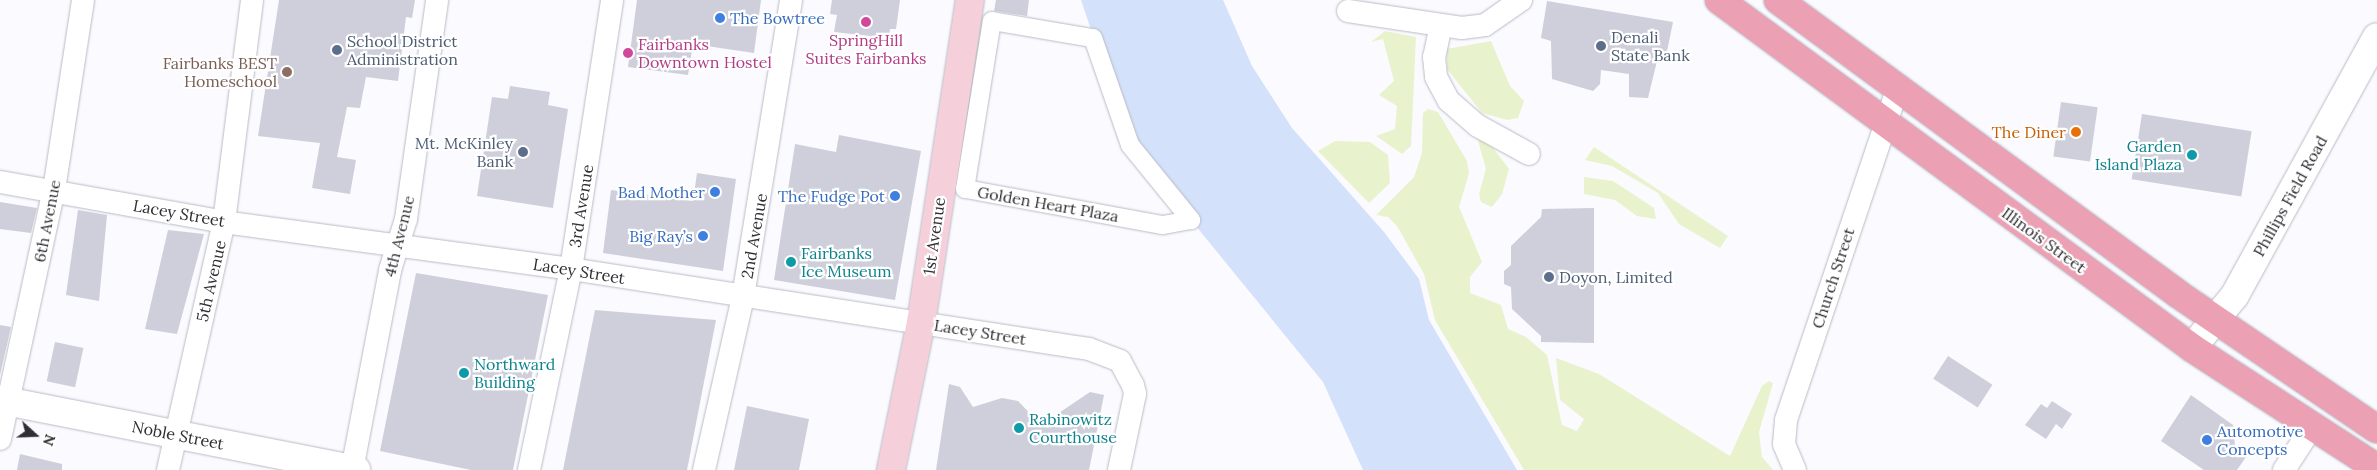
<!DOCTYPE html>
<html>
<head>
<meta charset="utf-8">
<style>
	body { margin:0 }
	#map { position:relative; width:2377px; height:470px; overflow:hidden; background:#fafaff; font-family:Lora,serif }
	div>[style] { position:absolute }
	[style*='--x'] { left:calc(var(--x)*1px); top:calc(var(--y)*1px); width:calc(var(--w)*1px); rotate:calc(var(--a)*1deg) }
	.green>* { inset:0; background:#e8f3cd }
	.water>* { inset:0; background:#d3e1fa }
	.building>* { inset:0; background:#cecfda; transform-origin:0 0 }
	.roads { filter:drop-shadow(0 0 1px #babbc5) drop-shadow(0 0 1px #babbc5) }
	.pedestrian>* { height:18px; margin:-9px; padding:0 9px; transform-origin:9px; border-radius:9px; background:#fff }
	.minor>* { height:22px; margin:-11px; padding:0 11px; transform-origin:11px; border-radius:11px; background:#fff }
	.tertiary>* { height:28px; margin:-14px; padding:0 14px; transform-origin:14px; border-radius:14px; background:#fff }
	.secondary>* { height:28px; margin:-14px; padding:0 14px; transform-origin:14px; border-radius:14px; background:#f5d0da }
	.primary>* { height:28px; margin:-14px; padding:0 14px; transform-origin:14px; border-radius:14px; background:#eba0b4 }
	.dots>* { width:14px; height:14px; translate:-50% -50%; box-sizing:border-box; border:2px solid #fff; border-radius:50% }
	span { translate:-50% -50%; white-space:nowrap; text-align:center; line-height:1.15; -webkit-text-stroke:4.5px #fff; paint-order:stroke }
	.shop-label { font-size:16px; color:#366cbe }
	.left { translate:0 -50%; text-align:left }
	.right { translate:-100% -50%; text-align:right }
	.service-label { font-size:16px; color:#4e5e75 }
	.hotel-label { font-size:16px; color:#b23c85 }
	.education-label { font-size:16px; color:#785e54 }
	.food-label { font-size:16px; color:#c56008 }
	.culture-label { font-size:16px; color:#0d838f }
	.street-label { font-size:16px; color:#2e2e33 }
	.north { position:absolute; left:10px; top:410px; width:50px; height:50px; -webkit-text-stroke:4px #fff; paint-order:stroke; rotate:110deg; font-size:14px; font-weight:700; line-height:20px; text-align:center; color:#2e2e33 }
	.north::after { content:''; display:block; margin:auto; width:18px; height:22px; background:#2e2e33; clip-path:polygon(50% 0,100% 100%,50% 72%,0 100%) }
</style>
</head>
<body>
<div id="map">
	<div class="green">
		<div style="clip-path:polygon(1385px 31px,1416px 37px,1411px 146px,1402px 154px,1376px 136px,1395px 129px,1397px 106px,1379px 95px,1394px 81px,1383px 39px,1371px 42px)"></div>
		<div style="clip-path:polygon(1491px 41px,1510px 86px,1524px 101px,1518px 118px,1507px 120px,1482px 113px,1447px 69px,1447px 49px)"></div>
		<div style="clip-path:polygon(1428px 109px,1438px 112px,1467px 161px,1469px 173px,1459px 207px,1482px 262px,1470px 277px,1470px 293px,1501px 305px,1508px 329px,1526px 337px,1547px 355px,1562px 425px,1577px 431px,1584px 419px,1560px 400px,1556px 358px,1599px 374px,1730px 456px,1762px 386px,1769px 381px,1773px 383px,1759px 432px,1762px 457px,1773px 470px,1524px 470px,1435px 320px,1424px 274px,1397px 226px,1388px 217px,1376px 215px,1414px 177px,1422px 153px,1423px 113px)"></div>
		<div style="clip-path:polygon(1484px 136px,1509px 169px,1502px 194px,1492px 207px,1481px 202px,1479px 194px,1486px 169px,1477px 137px)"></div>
		<div style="clip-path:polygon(1335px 141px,1370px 142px,1388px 155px,1390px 183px,1369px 203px,1318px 151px)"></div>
		<div style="clip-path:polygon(1594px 147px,1728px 236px,1720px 248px,1679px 224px,1658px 193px,1612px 166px,1585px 160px)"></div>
		<div style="clip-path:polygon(1584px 177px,1613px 181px,1654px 208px,1656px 219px,1637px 216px,1615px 200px,1584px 194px)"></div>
	</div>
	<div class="water">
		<div style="clip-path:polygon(1081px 0,1223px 0,1252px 66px,1292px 128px,1384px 232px,1419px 279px,1429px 320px,1517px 470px,1363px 470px,1323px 382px,1130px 145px)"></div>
	</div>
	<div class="building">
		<div style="clip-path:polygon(279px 0,415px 0,412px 18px,406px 17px,398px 81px,366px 77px,360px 108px,347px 107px,337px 157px,356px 160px,350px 194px,312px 188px,320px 143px,258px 136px)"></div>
		<div style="clip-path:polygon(637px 0,761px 0,754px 53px,693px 44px,688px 75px,628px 67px)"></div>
		<div style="clip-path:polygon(832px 0,900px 0,896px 29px,890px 29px,889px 38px,834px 32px,837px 15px,830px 14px)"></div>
		<div style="clip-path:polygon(996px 0,1029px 0,1027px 16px,994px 11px)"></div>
		<div style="clip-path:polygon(1547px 1px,1673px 22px,1665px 61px,1657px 61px,1648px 98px,1629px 97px,1629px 74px,1601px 70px,1600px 84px,1593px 91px,1552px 79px,1551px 41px,1541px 38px)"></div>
		<div style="clip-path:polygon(510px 86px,550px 92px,548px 105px,568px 109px,553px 208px,477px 196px,492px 97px,508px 99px)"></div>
		<div style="left:2061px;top:102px;width:37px;height:55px;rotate:8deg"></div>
		<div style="left:2142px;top:114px;width:111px;height:66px;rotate:9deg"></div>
		<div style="clip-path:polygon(839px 135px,921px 151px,895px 300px,774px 280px,795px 144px,836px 152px)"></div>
		<div style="clip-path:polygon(697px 173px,736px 179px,723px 271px,603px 253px,611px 190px,693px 201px)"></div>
		<div style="clip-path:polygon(0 202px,37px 208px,31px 233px,0 229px)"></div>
		<div style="clip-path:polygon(1594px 208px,1594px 343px,1541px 342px,1541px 336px,1512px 309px,1511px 287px,1504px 284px,1504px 271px,1511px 265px,1511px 246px,1541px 217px,1542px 209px)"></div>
		<div style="clip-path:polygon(78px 210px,107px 215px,99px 301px,66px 295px)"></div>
		<div style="clip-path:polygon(168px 230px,204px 234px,177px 334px,145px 329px)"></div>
		<div style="clip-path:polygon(416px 273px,548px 295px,513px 470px,471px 470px,380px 451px)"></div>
		<div style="clip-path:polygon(595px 310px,716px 320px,687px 470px,563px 470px)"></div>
		<div style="clip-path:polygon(0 325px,11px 327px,0 375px)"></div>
		<div style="left:55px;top:342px;width:29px;height:40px;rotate:12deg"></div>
		<div style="left:1948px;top:356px;width:53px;height:27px;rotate:33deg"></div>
		<div style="clip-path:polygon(949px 384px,960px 387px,973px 407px,1002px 398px,1018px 401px,1041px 425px,1090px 392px,1104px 395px,1089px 470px,936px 470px)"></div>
		<div style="clip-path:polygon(2191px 395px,2233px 425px,2235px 446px,2248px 454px,2237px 470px,2204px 470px,2161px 441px)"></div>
		<div style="clip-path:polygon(2052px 401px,2072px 414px,2062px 429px,2056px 424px,2046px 439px,2025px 425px,2041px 404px,2047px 408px)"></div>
		<div style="clip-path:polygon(747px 406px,809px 419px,799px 470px,734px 470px)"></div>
		<div style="clip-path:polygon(20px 454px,62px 464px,62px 470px,17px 470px)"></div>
	</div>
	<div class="roads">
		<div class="pedestrian">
			<div style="--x:992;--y:21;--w:102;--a:9.6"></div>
			<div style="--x:1093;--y:38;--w:113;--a:70.9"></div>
			<div style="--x:1130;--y:145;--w:97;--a:50.9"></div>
			<div style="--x:1191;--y:220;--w:29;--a:170"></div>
			<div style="--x:1162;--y:225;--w:200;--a:-169.6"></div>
			<div style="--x:965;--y:189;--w:170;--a:-80.9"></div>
		</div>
		<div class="minor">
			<div style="--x:1348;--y:11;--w:115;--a:8.5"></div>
			<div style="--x:1462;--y:28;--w:23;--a:-7"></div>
			<div style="--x:1485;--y:25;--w:44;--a:-34.8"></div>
			<div style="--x:1441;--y:25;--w:33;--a:102"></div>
			<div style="--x:1434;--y:57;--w:20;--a:84"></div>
			<div style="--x:1436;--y:77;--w:27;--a:62"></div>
			<div style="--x:1449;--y:101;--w:38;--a:41"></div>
			<div style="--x:1478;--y:126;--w:58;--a:28.8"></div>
			<div style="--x:0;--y:182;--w:228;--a:10.1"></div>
			<div style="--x:224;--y:222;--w:350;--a:7.7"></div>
			<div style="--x:571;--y:269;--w:524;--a:8.78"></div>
			<div style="--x:1089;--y:349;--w:33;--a:21"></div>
			<div style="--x:1120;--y:361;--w:27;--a:62"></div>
			<div style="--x:1133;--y:385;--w:9;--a:77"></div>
			<div style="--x:1135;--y:394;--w:78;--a:101.9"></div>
			<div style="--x:0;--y:439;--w:255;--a:-77.8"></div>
			<div style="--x:54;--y:190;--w:192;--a:-81.3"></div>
			<div style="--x:168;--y:470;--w:254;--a:-77.3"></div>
			<div style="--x:224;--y:222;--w:224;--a:-82.8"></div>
			<div style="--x:352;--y:470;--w:204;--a:-79.2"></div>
			<div style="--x:390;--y:270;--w:53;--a:-72.6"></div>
			<div style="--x:406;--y:219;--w:221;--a:-81.9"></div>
			<div style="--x:529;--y:470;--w:205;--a:-78.2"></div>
			<div style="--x:571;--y:269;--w:272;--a:-81.3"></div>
			<div style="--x:704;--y:470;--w:177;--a:-77.3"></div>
			<div style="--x:743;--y:297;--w:301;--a:-80.8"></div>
			<div style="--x:1795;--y:470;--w:28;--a:-113"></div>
			<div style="--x:1784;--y:444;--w:24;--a:-85"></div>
			<div style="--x:1786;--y:420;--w:351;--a:-71.4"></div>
			<div style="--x:2284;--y:470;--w:51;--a:-56.9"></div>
		</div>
		<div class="tertiary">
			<div style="--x:2192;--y:348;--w:68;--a:-50.9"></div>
			<div style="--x:2235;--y:295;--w:294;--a:-61.2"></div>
			<div style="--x:0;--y:400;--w:363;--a:11.1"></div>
		</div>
		<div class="secondary">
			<div style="--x:891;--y:470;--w:150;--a:-78.5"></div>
			<div style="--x:921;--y:323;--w:327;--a:-81.4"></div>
		</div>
		<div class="primary">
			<div style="--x:1719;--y:0;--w:587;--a:36.34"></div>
			<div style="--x:2192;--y:348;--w:221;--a:33"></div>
			<div style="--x:1778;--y:0;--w:496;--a:36.3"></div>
			<div style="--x:2178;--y:294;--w:240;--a:34.2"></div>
		</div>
	</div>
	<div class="dots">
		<div style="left:720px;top:18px;background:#3f7fe0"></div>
		<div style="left:866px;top:22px;background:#d1479c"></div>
		<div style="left:1601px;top:46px;background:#5c6f8a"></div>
		<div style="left:337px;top:50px;background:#5c6f8a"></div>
		<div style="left:628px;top:53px;background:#d1479c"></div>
		<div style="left:287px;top:72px;background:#8d6e63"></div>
		<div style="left:2076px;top:132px;background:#e8710a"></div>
		<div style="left:523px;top:152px;background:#5c6f8a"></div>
		<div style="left:2192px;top:155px;background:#0f9aa8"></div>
		<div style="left:715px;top:192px;background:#3f7fe0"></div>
		<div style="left:895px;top:196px;background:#3f7fe0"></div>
		<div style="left:703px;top:236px;background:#3f7fe0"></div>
		<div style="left:791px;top:262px;background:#0f9aa8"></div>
		<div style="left:1549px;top:277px;background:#5c6f8a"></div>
		<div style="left:464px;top:373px;background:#0f9aa8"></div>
		<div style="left:1019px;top:428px;background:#0f9aa8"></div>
		<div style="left:2207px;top:440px;background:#3f7fe0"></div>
	</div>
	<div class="shop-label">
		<span class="left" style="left:730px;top:18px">The Bowtree</span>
		<span class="right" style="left:705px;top:192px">Bad Mother</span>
		<span class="right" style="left:885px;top:196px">The Fudge Pot</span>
		<span class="right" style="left:693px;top:236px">Big Ray’s</span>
		<span class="left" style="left:2217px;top:440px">Automotive<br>Concepts</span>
	</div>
	<div class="service-label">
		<span class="left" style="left:1611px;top:46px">Denali<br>State Bank</span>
		<span class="left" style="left:347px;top:50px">School District<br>Administration</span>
		<span class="right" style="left:513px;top:152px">Mt. McKinley<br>Bank</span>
		<span class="left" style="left:1559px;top:277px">Doyon, Limited</span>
	</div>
	<div class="hotel-label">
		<span style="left:866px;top:49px">SpringHill<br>Suites Fairbanks</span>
		<span class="left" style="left:638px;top:53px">Fairbanks<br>Downtown Hostel</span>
	</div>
	<div class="education-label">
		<span class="right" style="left:277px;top:72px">Fairbanks BEST<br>Homeschool</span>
	</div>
	<div class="food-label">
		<span class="right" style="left:2066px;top:132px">The Diner</span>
	</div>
	<div class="culture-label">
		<span class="right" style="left:2182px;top:155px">Garden<br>Island Plaza</span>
		<span class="left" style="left:801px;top:262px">Fairbanks<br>Ice Museum</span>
		<span class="left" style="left:474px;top:373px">Northward<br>Building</span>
		<span class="left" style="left:1029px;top:428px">Rabinowitz<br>Courthouse</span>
	</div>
	<div class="street-label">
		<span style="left:2290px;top:196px;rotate:-61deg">Phillips Field Road</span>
		<span style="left:1048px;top:204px;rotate:10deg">Golden Heart Plaza</span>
		<span style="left:581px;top:206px;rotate:-81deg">3rd Avenue</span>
		<span style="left:179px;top:213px;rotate:10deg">Lacey Street</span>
		<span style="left:47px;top:221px;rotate:-79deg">6th Avenue</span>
		<span style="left:399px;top:236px;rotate:-76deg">4th Avenue</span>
		<span style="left:754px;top:236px;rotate:-80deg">2nd Avenue</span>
		<span style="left:934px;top:236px;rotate:-82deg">1st Avenue</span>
		<span style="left:2044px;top:240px;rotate:36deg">Illinois Street</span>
		<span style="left:579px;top:271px;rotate:9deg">Lacey Street</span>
		<span style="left:1833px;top:278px;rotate:-72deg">Church Street</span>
		<span style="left:211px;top:281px;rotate:-77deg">5th Avenue</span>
		<span style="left:980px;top:332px;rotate:9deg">Lacey Street</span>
		<span style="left:178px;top:435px;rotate:11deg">Noble Street</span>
	</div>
	<div class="north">N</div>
</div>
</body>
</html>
